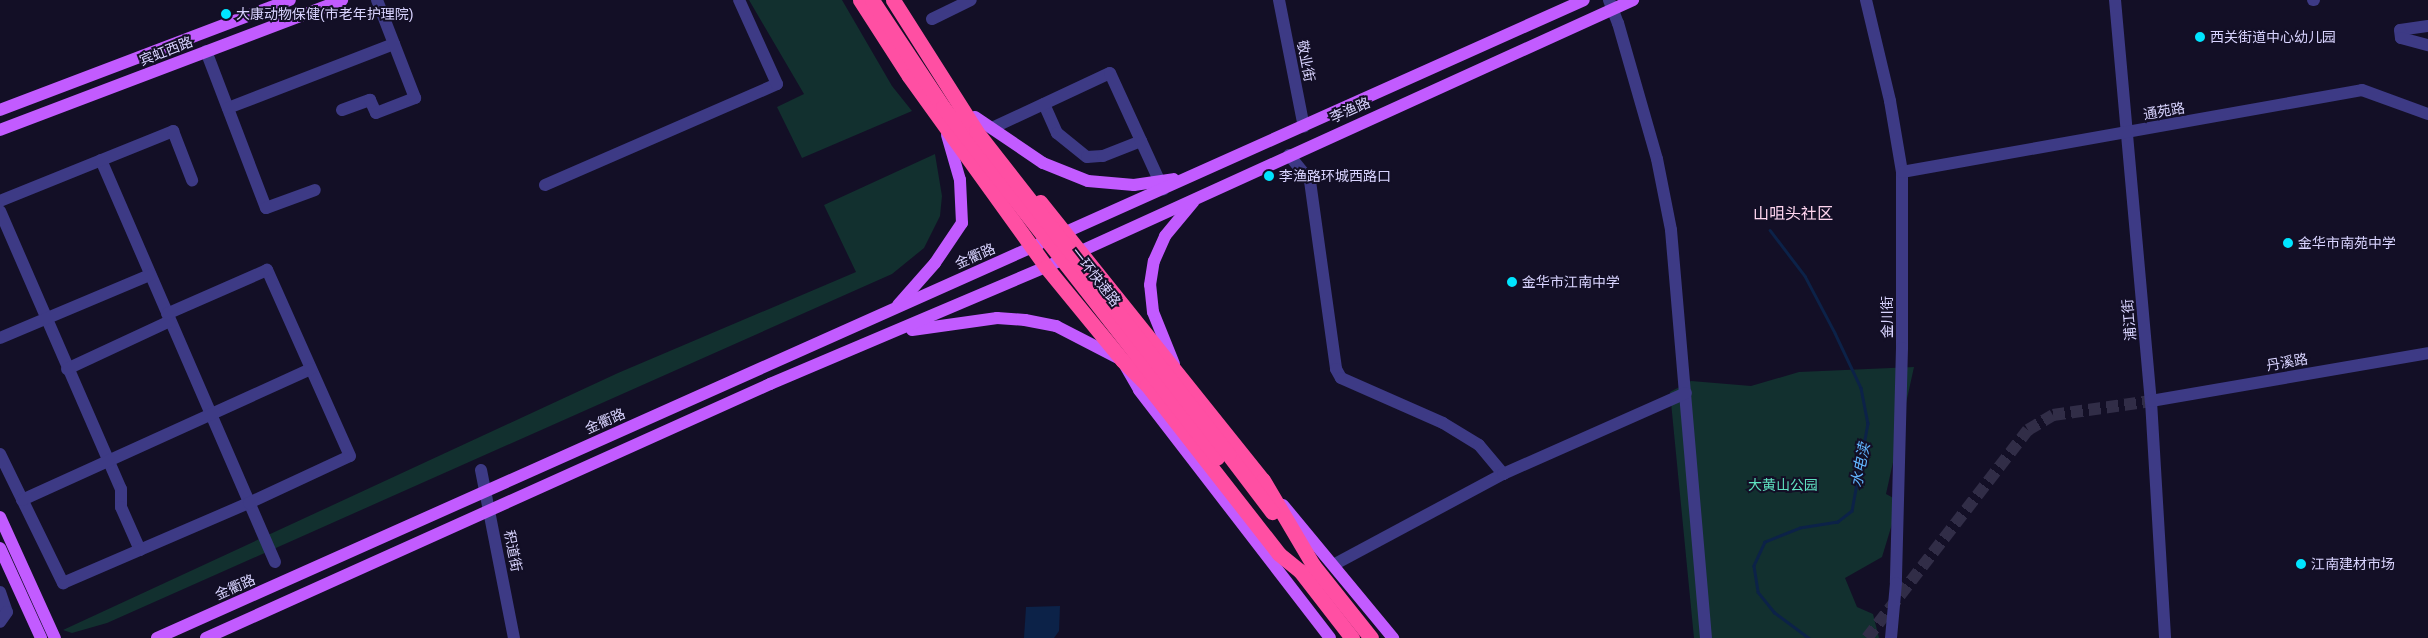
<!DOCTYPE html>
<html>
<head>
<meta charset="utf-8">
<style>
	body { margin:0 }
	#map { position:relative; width:2428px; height:638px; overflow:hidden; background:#130f26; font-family:Arial,"Noto Sans SC",sans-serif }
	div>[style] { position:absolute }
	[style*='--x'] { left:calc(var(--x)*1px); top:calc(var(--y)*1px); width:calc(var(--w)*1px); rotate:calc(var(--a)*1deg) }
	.green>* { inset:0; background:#12302f }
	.water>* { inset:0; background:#0c2248 }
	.stream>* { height:2.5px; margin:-1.25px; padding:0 1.25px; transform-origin:1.25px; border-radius:1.25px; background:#0c2248 }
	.minor-tunnel>* { height:12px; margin-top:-6px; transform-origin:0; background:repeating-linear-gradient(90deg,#312d47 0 12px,transparent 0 18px) }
	.minor>* { height:12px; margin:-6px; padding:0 6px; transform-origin:6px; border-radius:6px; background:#3d3a85 }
	.major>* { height:12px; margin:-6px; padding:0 6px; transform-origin:6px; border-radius:6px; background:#c25bff }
	.highway>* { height:15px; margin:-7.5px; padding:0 7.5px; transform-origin:7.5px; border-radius:7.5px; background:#ff4fa3 }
	.highway-bridge>* { height:15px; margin:-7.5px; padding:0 7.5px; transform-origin:7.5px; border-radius:7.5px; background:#ff4fa3 }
	.dots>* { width:14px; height:14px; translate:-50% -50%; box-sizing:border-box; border:2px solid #130f26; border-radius:50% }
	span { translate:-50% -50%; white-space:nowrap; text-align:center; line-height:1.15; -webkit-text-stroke:4px #130f26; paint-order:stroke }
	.poi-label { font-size:14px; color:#d9d4ff }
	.left { translate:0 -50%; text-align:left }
	.street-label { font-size:14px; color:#d9d4ff }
	.park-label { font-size:14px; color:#5fe0c0 }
	.water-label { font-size:15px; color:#62b6ff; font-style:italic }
	.quarter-label { font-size:16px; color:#ffd6f0 }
</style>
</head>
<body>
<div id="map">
	<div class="green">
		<div style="clip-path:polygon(749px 0,842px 0,892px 86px,912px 111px,802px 158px,777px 107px,804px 94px)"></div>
		<div style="clip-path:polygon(935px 154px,942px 196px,940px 216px,924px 248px,892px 274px,107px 623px,72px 633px,63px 630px,618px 373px,856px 272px,824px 205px)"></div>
		<div style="clip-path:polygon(1914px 367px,1886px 494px,1899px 501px,1882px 557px,1845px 578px,1857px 607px,1873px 614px,1879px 638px,1694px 638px,1670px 392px,1691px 381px,1751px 386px,1799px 372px)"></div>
	</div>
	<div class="water">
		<div style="clip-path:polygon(1060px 606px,1059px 631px,1054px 638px,1024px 638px,1026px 607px)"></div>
	</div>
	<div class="stream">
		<div style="--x:1770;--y:230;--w:58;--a:52.7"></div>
		<div style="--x:1805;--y:276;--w:64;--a:62.2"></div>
		<div style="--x:1835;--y:333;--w:61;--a:64.7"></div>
		<div style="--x:1861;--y:388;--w:36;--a:79"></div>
		<div style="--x:1868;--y:423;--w:89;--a:100.3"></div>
		<div style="--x:1852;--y:511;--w:18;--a:142"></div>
		<div style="--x:1838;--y:522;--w:38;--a:171"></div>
		<div style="--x:1800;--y:528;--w:38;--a:158"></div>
		<div style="--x:1765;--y:542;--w:26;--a:115"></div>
		<div style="--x:1754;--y:566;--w:26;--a:81"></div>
		<div style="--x:1758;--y:592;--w:26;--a:51"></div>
		<div style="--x:1774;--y:612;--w:44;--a:36.6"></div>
	</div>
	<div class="minor-tunnel">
		<div style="--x:1867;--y:638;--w:263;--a:-52.3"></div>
		<div style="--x:2028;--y:430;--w:29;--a:-31"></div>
		<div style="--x:2053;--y:415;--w:99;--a:-8.1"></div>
	</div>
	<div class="minor">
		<div style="--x:1279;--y:0;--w:129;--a:78.9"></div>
		<div style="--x:1609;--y:0;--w:25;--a:69"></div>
		<div style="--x:1618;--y:23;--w:141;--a:74"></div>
		<div style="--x:1657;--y:159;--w:72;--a:78.8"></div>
		<div style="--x:1671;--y:230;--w:409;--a:85.1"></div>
		<div style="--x:1866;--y:0;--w:104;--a:76.6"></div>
		<div style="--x:1890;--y:101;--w:72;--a:80.4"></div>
		<div style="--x:1902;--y:172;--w:176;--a:90"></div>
		<div style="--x:1902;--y:348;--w:235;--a:91.5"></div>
		<div style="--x:1896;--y:583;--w:55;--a:95.2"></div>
		<div style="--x:2115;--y:0;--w:403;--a:84.9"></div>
		<div style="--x:2151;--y:401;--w:237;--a:86.6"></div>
		<div style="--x:2313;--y:0;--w:1;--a:0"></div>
		<div style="--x:932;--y:19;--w:43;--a:-26"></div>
		<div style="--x:2428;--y:26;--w:28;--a:172"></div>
		<div style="--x:2400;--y:30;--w:8;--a:83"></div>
		<div style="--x:2401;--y:38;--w:28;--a:15"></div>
		<div style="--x:206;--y:51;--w:168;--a:69.1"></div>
		<div style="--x:266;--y:208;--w:52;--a:-20.2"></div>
		<div style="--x:1044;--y:104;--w:32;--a:66"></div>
		<div style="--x:1057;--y:133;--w:38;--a:39"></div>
		<div style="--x:1087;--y:157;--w:16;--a:-4"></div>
		<div style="--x:1103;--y:156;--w:41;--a:-21.5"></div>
		<div style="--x:228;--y:108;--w:178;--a:-21.1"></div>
		<div style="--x:342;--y:110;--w:30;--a:-20"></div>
		<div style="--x:370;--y:100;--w:14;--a:65"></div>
		<div style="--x:376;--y:113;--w:42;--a:-21"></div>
		<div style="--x:415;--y:98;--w:105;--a:-111.2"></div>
		<div style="--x:992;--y:128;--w:130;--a:-25"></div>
		<div style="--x:1110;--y:73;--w:128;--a:65.4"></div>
		<div style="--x:1289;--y:155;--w:33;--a:51"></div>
		<div style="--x:1310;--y:181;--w:190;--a:82.1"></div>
		<div style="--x:1336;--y:369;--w:10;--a:61"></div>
		<div style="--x:1341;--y:378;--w:111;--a:23.8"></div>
		<div style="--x:1443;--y:423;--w:42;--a:31.4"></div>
		<div style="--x:1479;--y:445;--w:38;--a:50"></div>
		<div style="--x:101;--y:160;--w:438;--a:66.6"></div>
		<div style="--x:1902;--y:172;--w:467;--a:-10.1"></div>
		<div style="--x:2362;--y:90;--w:70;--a:20"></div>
		<div style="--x:545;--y:185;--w:253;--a:-23.5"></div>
		<div style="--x:777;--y:84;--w:92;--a:-114.3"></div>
		<div style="--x:0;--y:201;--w:187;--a:-22"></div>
		<div style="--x:173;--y:131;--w:53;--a:68.8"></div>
		<div style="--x:0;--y:211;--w:303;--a:66.5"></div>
		<div style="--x:121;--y:489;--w:18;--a:90"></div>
		<div style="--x:121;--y:507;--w:47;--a:66.2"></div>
		<div style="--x:0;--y:338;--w:163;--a:-22.8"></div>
		<div style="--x:67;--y:369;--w:114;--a:-25"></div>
		<div style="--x:2151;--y:401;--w:281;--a:-9.8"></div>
		<div style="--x:0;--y:454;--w:144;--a:64"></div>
		<div style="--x:63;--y:583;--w:202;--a:-23.3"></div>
		<div style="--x:249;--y:503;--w:111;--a:-25"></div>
		<div style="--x:350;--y:456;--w:204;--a:-114"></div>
		<div style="--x:267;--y:270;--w:109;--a:156.3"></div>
		<div style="--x:481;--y:470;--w:171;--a:78.9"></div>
		<div style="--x:22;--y:500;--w:317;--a:-24.4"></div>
		<div style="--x:1335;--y:564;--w:191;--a:-28.2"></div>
		<div style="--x:1503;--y:474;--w:200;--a:-23.9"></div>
		<div style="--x:0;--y:592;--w:21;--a:71"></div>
		<div style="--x:7;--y:612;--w:12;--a:125"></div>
	</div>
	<div class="major">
		<div style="--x:0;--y:110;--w:310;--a:-20.8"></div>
		<div style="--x:975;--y:117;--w:82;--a:34.1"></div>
		<div style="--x:1043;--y:163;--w:48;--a:21.8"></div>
		<div style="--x:1088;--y:181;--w:46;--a:5"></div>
		<div style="--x:1134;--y:185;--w:40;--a:-8.5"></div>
		<div style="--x:0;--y:130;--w:366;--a:-20.8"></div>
		<div style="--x:1057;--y:236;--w:577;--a:-24.12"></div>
		<div style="--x:898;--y:305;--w:56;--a:-48.6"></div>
		<div style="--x:935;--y:263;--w:48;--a:-56"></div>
		<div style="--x:962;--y:223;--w:43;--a:-92.7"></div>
		<div style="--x:960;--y:180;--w:47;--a:-106.1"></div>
		<div style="--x:912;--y:330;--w:86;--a:-8"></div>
		<div style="--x:997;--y:318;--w:28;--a:4"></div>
		<div style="--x:1025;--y:320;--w:32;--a:11"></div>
		<div style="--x:1056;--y:326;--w:74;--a:27.3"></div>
		<div style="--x:1122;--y:360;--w:34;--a:60"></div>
		<div style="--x:1139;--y:390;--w:313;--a:52.4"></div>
		<div style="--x:1174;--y:364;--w:56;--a:-112"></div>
		<div style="--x:1153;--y:312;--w:27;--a:-96"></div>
		<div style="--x:1150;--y:285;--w:24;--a:-81"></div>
		<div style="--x:1154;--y:261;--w:27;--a:-66"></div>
		<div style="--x:1165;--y:236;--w:45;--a:-50.4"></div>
		<div style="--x:1283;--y:505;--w:173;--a:50.4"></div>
		<div style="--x:0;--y:517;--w:133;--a:65.6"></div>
		<div style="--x:0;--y:548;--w:99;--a:65.5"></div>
		<div style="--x:157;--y:638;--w:966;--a:-24.07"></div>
		<div style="--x:206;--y:638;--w:619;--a:-24.24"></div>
		<div style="--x:770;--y:384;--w:300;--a:-23"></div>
		<div style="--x:1046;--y:267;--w:645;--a:-24.46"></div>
	</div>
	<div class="highway">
		<div style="--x:860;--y:0;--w:90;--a:57.2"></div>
		<div style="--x:909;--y:76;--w:235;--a:54.3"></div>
		<div style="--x:1046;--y:267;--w:120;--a:50.7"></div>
		<div style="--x:1122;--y:360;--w:35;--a:45"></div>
		<div style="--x:1147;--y:385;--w:214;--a:52"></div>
		<div style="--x:1279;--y:554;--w:27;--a:39"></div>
		<div style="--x:1300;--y:571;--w:85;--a:52.2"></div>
		<div style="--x:1040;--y:202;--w:356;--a:51.3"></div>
		<div style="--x:1263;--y:480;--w:99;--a:59.5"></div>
		<div style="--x:1313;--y:565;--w:93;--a:51.5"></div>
		<div style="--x:1228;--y:454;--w:73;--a:52.8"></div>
	</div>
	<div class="highway-bridge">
		<div style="--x:872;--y:0;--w:128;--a:56.4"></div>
		<div style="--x:943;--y:107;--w:445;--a:52"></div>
		<div style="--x:893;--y:0;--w:155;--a:57.6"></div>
		<div style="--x:976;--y:131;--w:410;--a:52"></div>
	</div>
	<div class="dots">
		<div style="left:226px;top:14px;background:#00e5ff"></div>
		<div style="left:2200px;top:37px;background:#00e5ff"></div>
		<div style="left:1269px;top:176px;background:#00e5ff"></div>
		<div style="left:2288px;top:243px;background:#00e5ff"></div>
		<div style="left:1512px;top:282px;background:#00e5ff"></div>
		<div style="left:2301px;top:564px;background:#00e5ff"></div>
	</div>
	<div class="poi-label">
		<span class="left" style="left:236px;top:14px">大康动物保健(市老年护理院)</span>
		<span class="left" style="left:2210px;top:37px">西关街道中心幼儿园</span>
		<span class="left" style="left:1279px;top:176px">李渔路环城西路口</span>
		<span class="left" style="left:2298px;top:243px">金华市南苑中学</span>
		<span class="left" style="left:1522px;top:282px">金华市江南中学</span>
		<span class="left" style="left:2311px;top:564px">江南建材市场</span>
	</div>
	<div class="street-label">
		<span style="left:166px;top:51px;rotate:-21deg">宾虹西路</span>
		<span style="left:1306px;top:61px;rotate:79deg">敬业街</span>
		<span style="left:1350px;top:110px;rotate:-24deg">李渔路</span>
		<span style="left:2164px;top:111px;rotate:-10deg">通苑路</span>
		<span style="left:975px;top:256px;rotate:-24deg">金衢路</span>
		<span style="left:1096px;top:277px;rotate:52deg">一环快速路</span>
		<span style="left:1887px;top:317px;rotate:-90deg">金川街</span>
		<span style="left:2129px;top:320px;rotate:-95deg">浦江街</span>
		<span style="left:2287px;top:362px;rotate:-10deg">丹溪路</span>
		<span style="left:605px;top:421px;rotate:-24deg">金衢路</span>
		<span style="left:513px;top:551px;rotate:79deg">积道街</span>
		<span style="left:235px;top:587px;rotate:-24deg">金衢路</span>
	</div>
	<div class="park-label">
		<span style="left:1783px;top:485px">大黄山公园</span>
	</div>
	<div class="water-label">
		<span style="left:1860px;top:465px;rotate:-79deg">水电渎</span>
	</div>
	<div class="quarter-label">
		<span style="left:1793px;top:214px">山咀头社区</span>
	</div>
</div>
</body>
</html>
